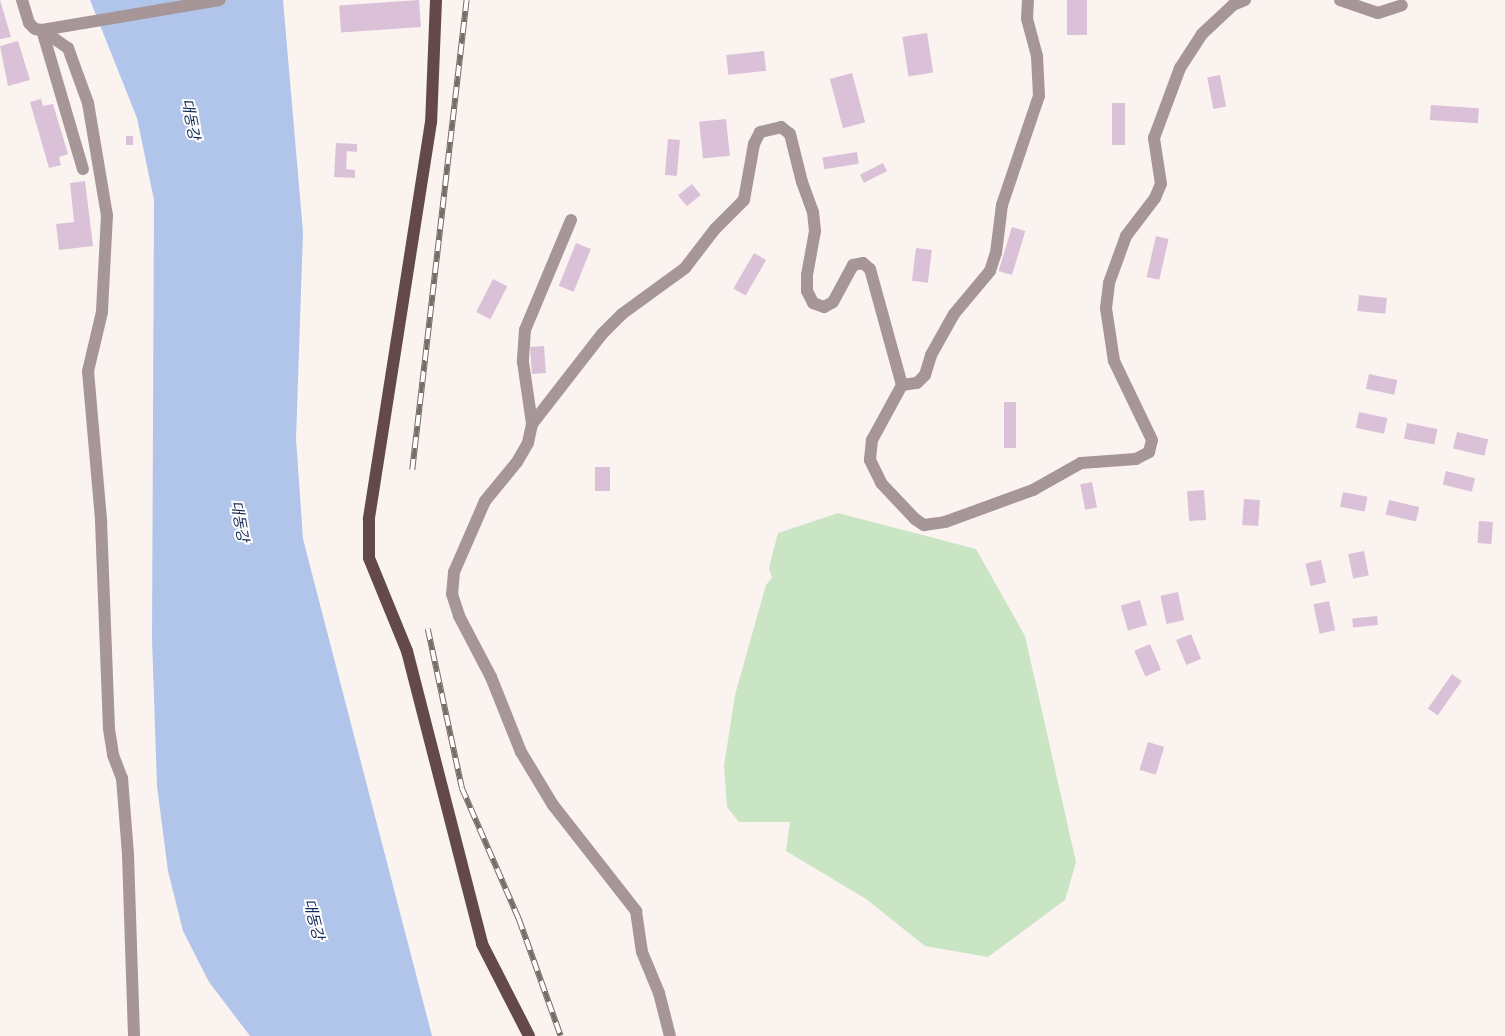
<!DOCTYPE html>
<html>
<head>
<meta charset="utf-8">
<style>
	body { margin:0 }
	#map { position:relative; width:1505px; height:1036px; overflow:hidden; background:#faf3f0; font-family:Lora,"Noto Sans KR",serif }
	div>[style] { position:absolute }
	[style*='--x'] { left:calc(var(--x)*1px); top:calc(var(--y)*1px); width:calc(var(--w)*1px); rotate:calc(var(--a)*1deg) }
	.green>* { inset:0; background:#c9e5c3 }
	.water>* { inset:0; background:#b0c5e9 }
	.building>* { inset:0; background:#dbc1d8; transform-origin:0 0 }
	.minor>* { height:12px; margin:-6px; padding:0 6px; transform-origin:6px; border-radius:6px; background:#a69697 }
	.major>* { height:12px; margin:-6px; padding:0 6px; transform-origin:6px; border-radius:6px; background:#64494b }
	.rail>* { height:5.5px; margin-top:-2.75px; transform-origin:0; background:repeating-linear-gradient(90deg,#fff 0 11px,#766d68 0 22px); box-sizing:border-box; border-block:1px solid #766d68 }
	span { translate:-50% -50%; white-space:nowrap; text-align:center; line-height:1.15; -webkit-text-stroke:4px #fff; paint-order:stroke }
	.water-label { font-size:15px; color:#122a56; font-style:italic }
</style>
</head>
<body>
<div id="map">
	<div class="green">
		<div style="clip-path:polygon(838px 513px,976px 549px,1025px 636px,1076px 862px,1065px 900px,988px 957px,925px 946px,866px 899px,786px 851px,790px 822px,739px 822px,727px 807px,724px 766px,735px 695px,766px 585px,772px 578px,769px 568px,778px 533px)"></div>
	</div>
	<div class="water">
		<div style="clip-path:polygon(90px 0,283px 0,303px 232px,296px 439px,303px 539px,432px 1036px,250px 1036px,209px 982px,183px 931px,168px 871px,157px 786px,152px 639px,154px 200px,137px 118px)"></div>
	</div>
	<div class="building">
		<div style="clip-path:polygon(0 0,11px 37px,0 39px)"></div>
		<div style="left:419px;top:0;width:27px;height:80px;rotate:86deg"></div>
		<div style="left:1067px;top:0;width:20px;height:35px"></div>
		<div style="left:927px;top:33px;width:40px;height:25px;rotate:81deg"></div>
		<div style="clip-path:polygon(18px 41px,30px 80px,8px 86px,0 46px)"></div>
		<div style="left:764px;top:51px;width:20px;height:38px;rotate:84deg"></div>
		<div style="left:852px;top:73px;width:51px;height:23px;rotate:75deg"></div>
		<div style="left:1220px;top:75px;width:32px;height:13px;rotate:79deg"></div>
		<div style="clip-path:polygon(41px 99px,43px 106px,53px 104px,68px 154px,59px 157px,61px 165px,49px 168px,30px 102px)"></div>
		<div style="left:1112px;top:103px;width:13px;height:42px"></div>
		<div style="left:1431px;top:105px;width:48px;height:15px;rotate:4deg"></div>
		<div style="left:726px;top:119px;width:37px;height:27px;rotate:84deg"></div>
		<div style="left:126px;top:136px;width:7px;height:9px"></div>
		<div style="left:668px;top:139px;width:12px;height:36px;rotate:5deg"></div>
		<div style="clip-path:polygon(336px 143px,357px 144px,357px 152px,347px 151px,346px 169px,355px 170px,355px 178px,334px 177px)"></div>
		<div style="left:857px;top:152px;width:12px;height:35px;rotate:81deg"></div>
		<div style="left:883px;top:163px;width:9px;height:26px;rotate:63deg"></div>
		<div style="clip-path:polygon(85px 181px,93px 246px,59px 250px,56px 224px,74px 222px,70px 183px)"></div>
		<div style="left:692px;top:184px;width:14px;height:18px;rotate:51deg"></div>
		<div style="left:1012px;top:227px;width:14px;height:46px;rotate:17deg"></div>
		<div style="left:1156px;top:236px;width:13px;height:42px;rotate:13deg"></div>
		<div style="left:576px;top:243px;width:16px;height:46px;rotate:22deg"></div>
		<div style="left:916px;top:248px;width:16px;height:33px;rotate:7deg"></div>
		<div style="left:754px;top:253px;width:14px;height:41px;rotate:30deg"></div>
		<div style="left:493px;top:279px;width:16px;height:37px;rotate:27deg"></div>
		<div style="left:1359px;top:295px;width:28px;height:16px;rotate:6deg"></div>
		<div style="left:544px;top:346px;width:27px;height:14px;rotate:86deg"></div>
		<div style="left:1369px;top:374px;width:29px;height:15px;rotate:12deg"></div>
		<div style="left:1004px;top:402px;width:12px;height:46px"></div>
		<div style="left:1359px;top:412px;width:29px;height:16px;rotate:12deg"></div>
		<div style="left:1407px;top:423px;width:31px;height:16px;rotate:11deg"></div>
		<div style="left:1457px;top:432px;width:32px;height:17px;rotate:13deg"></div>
		<div style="left:595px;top:467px;width:15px;height:24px"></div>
		<div style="left:1446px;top:471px;width:30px;height:14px;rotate:14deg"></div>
		<div style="left:1092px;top:482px;width:26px;height:12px;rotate:79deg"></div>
		<div style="left:1204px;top:490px;width:30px;height:17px;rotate:86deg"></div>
		<div style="left:1343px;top:492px;width:25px;height:15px;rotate:11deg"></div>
		<div style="left:1244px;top:499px;width:16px;height:26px;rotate:4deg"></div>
		<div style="left:1389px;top:500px;width:31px;height:15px;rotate:13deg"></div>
		<div style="left:1479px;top:521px;width:14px;height:22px;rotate:4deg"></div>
		<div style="left:1364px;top:551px;width:25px;height:16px;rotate:79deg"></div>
		<div style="left:1321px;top:560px;width:23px;height:16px;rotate:77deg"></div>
		<div style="left:1178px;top:592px;width:29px;height:18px;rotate:78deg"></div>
		<div style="left:1140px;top:600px;width:26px;height:20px;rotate:74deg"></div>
		<div style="left:1329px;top:601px;width:30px;height:16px;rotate:78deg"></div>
		<div style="left:1377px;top:616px;width:9px;height:25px;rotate:84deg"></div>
		<div style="left:1191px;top:634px;width:27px;height:16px;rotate:68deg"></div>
		<div style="left:1150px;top:644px;width:28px;height:17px;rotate:67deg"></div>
		<div style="left:1452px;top:674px;width:12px;height:42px;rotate:35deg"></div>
		<div style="left:1148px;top:742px;width:17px;height:29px;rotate:17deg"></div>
	</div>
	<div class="minor">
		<div style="--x:22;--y:0;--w:24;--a:73"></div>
		<div style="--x:29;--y:23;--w:8;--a:45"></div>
		<div style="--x:35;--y:29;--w:7;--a:8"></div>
		<div style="--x:42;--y:30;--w:180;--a:-9.6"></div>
		<div style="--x:1340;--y:0;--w:40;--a:18.9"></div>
		<div style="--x:1378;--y:13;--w:25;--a:-18"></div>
		<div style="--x:42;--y:30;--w:32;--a:35"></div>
		<div style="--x:68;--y:48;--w:59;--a:70"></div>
		<div style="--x:88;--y:103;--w:114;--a:80.4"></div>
		<div style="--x:107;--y:215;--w:97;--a:93"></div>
		<div style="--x:102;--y:312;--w:61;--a:103.3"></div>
		<div style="--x:88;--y:371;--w:151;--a:85"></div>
		<div style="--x:101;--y:521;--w:208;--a:87.8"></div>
		<div style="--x:109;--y:729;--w:26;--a:81"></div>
		<div style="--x:113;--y:755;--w:25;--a:69"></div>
		<div style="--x:122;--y:778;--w:77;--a:85.5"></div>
		<div style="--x:128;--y:855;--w:181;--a:88.1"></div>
		<div style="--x:42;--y:30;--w:145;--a:73.6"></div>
		<div style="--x:571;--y:220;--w:119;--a:112.7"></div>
		<div style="--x:525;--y:330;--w:32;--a:94"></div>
		<div style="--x:523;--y:362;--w:63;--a:81.7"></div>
		<div style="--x:532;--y:424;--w:19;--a:102"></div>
		<div style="--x:528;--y:443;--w:22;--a:120"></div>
		<div style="--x:517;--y:462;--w:50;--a:129.4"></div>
		<div style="--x:485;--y:501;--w:77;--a:113.6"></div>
		<div style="--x:454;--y:572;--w:22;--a:95"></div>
		<div style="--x:452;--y:594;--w:23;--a:72"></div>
		<div style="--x:459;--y:616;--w:69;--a:62.3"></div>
		<div style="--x:491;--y:677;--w:81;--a:68.2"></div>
		<div style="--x:521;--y:752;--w:62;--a:58.9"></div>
		<div style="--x:553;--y:805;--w:135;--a:51.9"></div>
		<div style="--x:636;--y:911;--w:41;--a:81.7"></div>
		<div style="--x:642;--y:952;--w:44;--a:67.5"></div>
		<div style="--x:659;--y:993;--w:44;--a:75.7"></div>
		<div style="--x:902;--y:385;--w:15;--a:-8"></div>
		<div style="--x:917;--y:383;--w:11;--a:-45"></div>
		<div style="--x:925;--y:375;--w:21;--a:-73"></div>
		<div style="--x:931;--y:355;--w:47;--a:-60.7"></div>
		<div style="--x:954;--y:314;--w:56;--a:-50.1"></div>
		<div style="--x:990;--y:271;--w:19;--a:-72"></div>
		<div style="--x:996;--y:253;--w:48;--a:-82.9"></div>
		<div style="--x:1002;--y:205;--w:115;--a:-71.3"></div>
		<div style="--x:1039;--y:96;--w:40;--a:-92.9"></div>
		<div style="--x:1037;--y:56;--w:38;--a:-105"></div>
		<div style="--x:1027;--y:19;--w:19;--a:-87"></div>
		<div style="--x:532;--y:424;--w:114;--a:-52.1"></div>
		<div style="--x:602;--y:334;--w:28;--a:-45"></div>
		<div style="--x:622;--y:314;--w:78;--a:-36.1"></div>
		<div style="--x:685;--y:268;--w:49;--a:-52.4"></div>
		<div style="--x:715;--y:229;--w:41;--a:-45"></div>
		<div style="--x:744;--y:200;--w:57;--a:-79.9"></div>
		<div style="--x:754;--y:144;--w:13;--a:-63"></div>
		<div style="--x:760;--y:132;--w:22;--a:-13"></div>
		<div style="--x:781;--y:127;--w:11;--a:38"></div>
		<div style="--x:790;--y:134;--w:49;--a:76"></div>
		<div style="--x:802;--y:182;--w:32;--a:70"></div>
		<div style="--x:813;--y:212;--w:19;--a:84"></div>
		<div style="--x:815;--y:231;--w:45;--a:100.3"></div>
		<div style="--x:807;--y:275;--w:16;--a:90"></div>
		<div style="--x:807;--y:291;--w:13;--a:63"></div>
		<div style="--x:813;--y:303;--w:12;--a:20"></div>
		<div style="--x:824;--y:307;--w:10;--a:-29"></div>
		<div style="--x:833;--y:302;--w:42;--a:-61.6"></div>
		<div style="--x:853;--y:265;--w:10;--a:-11"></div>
		<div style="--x:863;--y:263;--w:9;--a:41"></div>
		<div style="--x:870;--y:269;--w:120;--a:74.6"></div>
		<div style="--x:902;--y:385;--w:63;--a:118.6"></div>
		<div style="--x:872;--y:440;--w:20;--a:96"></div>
		<div style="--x:870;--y:460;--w:25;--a:64"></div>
		<div style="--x:881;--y:483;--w:50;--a:46.6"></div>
		<div style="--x:915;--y:519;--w:11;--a:34"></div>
		<div style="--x:924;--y:525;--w:21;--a:-8"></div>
		<div style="--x:945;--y:522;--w:94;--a:-20"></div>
		<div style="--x:1033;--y:490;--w:55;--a:-29.4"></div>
		<div style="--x:1081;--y:463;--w:55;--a:-4.2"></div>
		<div style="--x:1136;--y:459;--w:15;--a:-28"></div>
		<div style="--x:1149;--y:452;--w:12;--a:-76"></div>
		<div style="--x:1152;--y:440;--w:88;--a:-115.7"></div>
		<div style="--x:1114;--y:361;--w:54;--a:-98.6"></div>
		<div style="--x:1106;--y:308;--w:25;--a:-83"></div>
		<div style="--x:1109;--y:283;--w:50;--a:-70.1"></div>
		<div style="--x:1126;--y:236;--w:48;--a:-52.7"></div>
		<div style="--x:1155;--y:198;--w:15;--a:-67"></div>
		<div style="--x:1161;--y:184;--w:47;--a:-98.7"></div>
		<div style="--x:1154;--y:138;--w:75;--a:-69.6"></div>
		<div style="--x:1180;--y:68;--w:40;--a:-57.1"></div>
		<div style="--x:1202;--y:34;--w:42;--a:-43.1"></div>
		<div style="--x:1233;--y:5;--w:13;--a:-23"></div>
	</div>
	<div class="major">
		<div style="--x:436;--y:0;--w:122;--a:92.3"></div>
		<div style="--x:431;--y:122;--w:402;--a:98.9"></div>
		<div style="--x:369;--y:519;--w:39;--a:90"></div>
		<div style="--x:369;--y:558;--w:100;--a:67.8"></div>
		<div style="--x:407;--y:651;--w:302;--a:75.6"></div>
		<div style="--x:482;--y:944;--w:103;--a:62.9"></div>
	</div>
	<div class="rail">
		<div style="--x:412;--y:470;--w:473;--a:-83.4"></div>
		<div style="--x:428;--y:629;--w:163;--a:77.9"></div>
		<div style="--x:462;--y:788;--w:143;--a:66.5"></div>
		<div style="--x:519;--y:919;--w:124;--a:70.3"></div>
	</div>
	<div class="water-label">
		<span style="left:191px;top:119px;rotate:79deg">대동강</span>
		<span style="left:240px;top:521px;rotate:80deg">대동강</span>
		<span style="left:314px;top:919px;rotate:76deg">대동강</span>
	</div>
</div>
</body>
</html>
